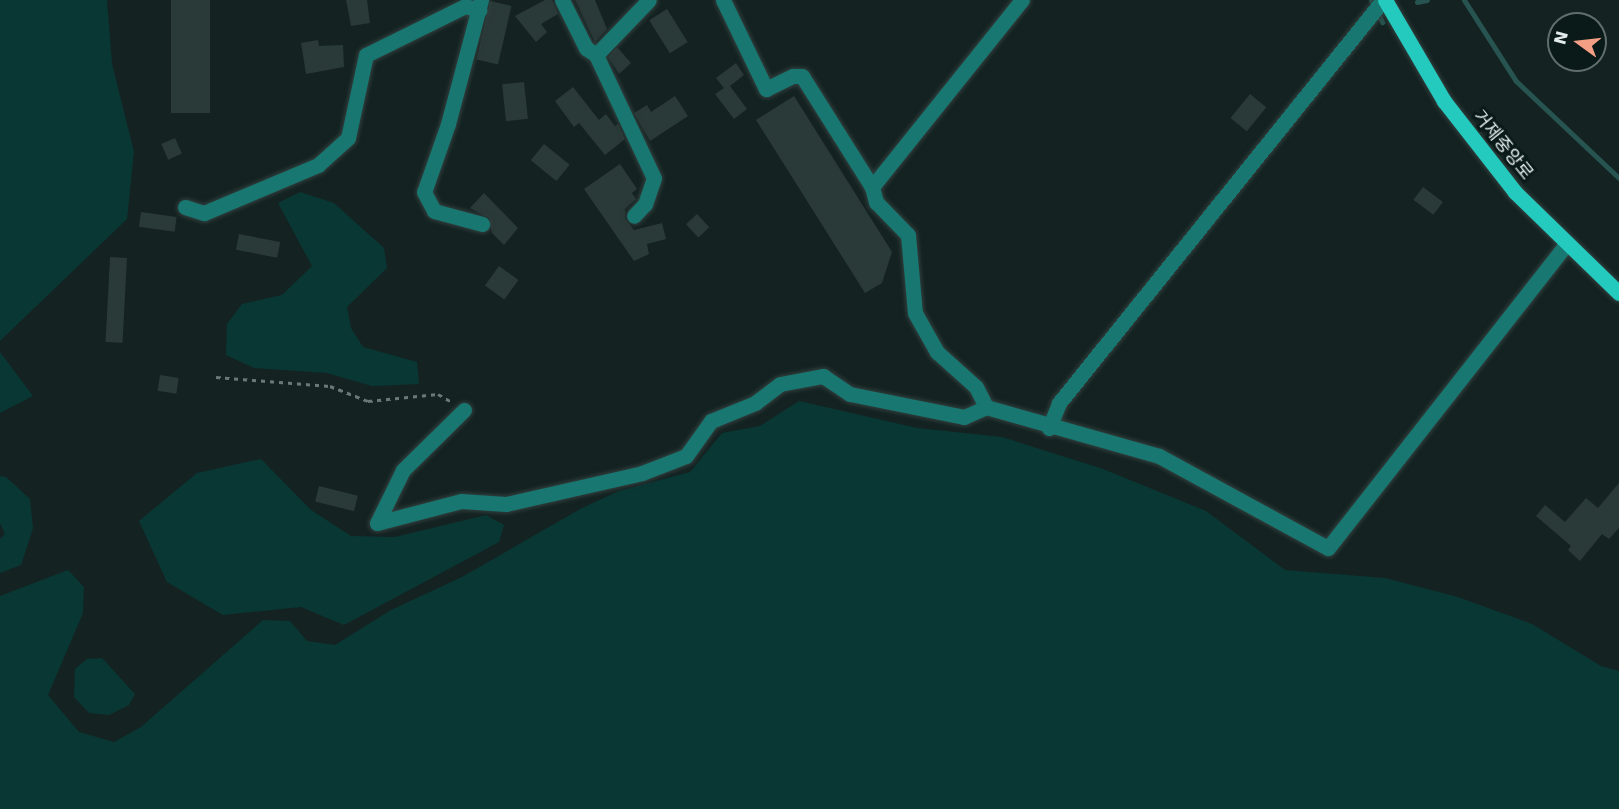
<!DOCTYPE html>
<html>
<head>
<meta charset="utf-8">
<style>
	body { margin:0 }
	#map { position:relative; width:1619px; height:809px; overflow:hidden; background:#142322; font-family:"DejaVu Sans","Noto Sans KR",sans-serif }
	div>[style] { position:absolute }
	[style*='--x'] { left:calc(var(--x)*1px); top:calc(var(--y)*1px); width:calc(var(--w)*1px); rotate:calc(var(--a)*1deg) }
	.green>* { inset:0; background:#093734 }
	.stream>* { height:5px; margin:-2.5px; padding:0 2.5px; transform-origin:2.5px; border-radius:2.5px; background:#275450 }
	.building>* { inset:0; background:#2a3a38; transform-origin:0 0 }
	.path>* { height:3px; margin-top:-1.5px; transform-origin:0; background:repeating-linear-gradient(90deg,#6b7877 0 4.5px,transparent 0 9px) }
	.roads { filter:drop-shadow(0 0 2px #313f3e) drop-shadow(0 0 2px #313f3e) }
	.minor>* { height:15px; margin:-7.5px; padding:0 7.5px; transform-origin:7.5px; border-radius:7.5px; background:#187770 }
	.major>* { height:15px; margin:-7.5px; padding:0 7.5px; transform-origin:7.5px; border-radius:7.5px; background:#24cabe }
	span { translate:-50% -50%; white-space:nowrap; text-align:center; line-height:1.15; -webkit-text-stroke:6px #0a1a18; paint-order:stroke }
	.street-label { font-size:18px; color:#e2eceb }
	.north { position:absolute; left:1547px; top:12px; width:60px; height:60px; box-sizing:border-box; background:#0a1a18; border:2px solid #606e6c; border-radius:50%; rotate:285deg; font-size:16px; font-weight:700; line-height:24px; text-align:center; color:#e2eceb }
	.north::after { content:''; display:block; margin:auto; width:21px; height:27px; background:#f39f85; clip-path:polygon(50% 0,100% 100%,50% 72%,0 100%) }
</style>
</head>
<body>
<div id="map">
	<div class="green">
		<div style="clip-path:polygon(0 0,107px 0,112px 64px,134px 152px,127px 219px,0 341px)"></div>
		<div style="clip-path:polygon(300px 192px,334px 203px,384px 248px,387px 268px,347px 307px,351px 328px,363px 347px,417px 362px,419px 384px,372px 386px,327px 373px,254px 368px,226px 355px,227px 324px,242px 304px,282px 295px,312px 266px,278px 203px)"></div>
		<div style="clip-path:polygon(0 352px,33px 396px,0 413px)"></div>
		<div style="clip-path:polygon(799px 401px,917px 428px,1002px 437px,1103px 469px,1206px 511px,1285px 570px,1385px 578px,1458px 597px,1532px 624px,1601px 666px,1619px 671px,1619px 809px,0 809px,0 596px,68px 570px,84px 587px,83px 613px,48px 695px,79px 732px,114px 742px,141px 727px,263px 620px,290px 621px,307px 641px,335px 645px,391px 610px,462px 577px,582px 508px,619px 491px,690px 472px,722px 433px,760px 426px)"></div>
		<div style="clip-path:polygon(261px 459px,311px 510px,351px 536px,395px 537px,486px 515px,504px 525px,499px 542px,344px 625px,301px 607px,223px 615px,167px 582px,139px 521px,197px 473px)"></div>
		<div style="clip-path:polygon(0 476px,6px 477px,30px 499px,33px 528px,21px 565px,0 573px,0 539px,5px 534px,0 523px)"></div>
		<div style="clip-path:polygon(102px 658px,135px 694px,129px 705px,109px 715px,89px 713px,74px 697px,75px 669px,87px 659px)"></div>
	</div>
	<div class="stream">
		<div style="--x:1371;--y:0;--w:25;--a:63"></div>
		<div style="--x:1464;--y:0;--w:96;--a:57.3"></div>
		<div style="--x:1516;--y:81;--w:141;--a:43.3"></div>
		<div style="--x:1417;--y:2;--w:10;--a:-11"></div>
	</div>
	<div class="building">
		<div style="left:171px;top:0;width:39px;height:113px"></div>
		<div style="clip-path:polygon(346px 0,367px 0,370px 23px,351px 26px)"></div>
		<div style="clip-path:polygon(545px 0,552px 0,558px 14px,541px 24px,547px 32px,536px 42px,515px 16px)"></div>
		<div style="clip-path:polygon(575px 0,595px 0,607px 29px,595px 42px)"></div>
		<div style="left:490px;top:1px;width:22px;height:60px;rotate:13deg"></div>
		<div style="left:667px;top:9px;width:39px;height:21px;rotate:58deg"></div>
		<div style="clip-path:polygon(318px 40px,319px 46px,343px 45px,344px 67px,306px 74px,301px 43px)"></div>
		<div style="clip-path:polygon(617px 47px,631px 63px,619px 74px,608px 57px)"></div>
		<div style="clip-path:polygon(736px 63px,744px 75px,730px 86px,747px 109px,734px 119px,715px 94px,724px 88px,716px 78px)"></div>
		<div style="left:524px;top:82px;width:37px;height:22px;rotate:84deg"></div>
		<div style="clip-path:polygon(573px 87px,599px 120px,606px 114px,615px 126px,618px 124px,625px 139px,605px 155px,579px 123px,574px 127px,555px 101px)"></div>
		<div style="left:1250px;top:94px;width:21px;height:31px;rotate:39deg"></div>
		<div style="clip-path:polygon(675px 96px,688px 116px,650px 141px,634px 113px,647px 105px,651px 112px)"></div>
		<div style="clip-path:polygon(794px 96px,892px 252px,882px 283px,865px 293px,756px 120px)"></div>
		<div style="left:175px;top:138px;width:17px;height:15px;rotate:66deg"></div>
		<div style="left:544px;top:144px;width:33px;height:21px;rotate:39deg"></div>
		<div style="clip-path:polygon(620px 164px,637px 189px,632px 193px,636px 199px,625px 209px,625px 219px,634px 230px,662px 223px,666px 239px,647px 244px,649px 254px,634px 261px,584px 189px)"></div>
		<div style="left:1423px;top:187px;width:25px;height:16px;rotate:37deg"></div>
		<div style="clip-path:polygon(484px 193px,518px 228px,504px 245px,492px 233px,489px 218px,470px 208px)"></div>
		<div style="left:141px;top:212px;width:36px;height:15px;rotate:8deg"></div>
		<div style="left:697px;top:214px;width:18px;height:15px;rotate:47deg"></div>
		<div style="left:239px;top:234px;width:42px;height:16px;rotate:11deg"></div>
		<div style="left:110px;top:257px;width:17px;height:85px;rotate:3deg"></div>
		<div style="left:499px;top:266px;width:24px;height:24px;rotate:36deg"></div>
		<div style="left:160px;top:375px;width:19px;height:16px;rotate:9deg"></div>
		<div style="clip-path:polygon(1619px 483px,1619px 528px,1609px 539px,1602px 534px,1580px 561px,1568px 550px,1571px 546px,1536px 516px,1545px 505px,1565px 522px,1586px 498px,1598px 508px)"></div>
		<div style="left:319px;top:486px;width:40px;height:16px;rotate:14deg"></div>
	</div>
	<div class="path">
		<div style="--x:216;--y:377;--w:114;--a:4.5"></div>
		<div style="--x:330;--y:386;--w:41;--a:21.5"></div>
		<div style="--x:368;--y:401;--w:70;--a:-5.7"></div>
		<div style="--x:438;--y:394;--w:14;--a:30"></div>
	</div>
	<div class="roads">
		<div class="minor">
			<div style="--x:481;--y:0;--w:128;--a:104.9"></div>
			<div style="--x:448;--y:124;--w:72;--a:109.4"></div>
			<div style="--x:424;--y:192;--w:21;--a:62"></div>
			<div style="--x:434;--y:211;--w:50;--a:15.2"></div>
			<div style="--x:562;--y:0;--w:54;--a:63.4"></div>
			<div style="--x:586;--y:48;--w:12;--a:35"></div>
			<div style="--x:596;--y:55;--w:76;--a:-46.1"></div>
			<div style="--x:723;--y:0;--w:99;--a:64.2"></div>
			<div style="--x:766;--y:89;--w:30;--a:-26"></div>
			<div style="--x:793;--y:76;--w:9;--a:0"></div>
			<div style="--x:802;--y:76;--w:131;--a:57.8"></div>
			<div style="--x:872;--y:187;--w:16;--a:75"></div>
			<div style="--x:876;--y:202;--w:46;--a:45.9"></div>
			<div style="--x:908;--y:235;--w:78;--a:84.9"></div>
			<div style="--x:915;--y:313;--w:45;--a:60.6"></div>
			<div style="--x:937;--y:352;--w:52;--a:41.9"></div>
			<div style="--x:976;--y:387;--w:22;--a:63"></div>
			<div style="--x:596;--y:55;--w:136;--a:64.8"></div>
			<div style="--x:654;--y:178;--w:28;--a:109"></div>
			<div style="--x:645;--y:204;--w:16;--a:133"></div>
			<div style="--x:872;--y:187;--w:240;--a:-51.3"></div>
			<div style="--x:185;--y:207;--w:20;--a:18"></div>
			<div style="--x:204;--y:213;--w:124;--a:-22.8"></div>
			<div style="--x:318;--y:165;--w:40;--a:-42"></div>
			<div style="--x:348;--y:138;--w:85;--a:-77.8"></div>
			<div style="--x:366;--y:55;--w:110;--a:-26.3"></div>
			<div style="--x:465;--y:6;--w:15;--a:16"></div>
			<div style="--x:464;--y:410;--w:86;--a:135.5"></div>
			<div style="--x:403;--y:470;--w:59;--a:116.1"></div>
			<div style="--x:377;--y:523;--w:87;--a:-14.7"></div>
			<div style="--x:461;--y:501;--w:45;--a:3.8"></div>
			<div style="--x:506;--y:504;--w:139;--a:-12.8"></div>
			<div style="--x:642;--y:473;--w:47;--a:-21.1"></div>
			<div style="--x:686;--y:456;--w:43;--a:-54.5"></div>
			<div style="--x:711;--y:421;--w:48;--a:-22.2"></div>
			<div style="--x:755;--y:403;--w:31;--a:-37"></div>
			<div style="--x:780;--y:384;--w:44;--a:-10.5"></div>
			<div style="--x:823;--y:376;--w:32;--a:34"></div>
			<div style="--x:850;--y:394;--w:116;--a:11.4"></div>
			<div style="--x:964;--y:417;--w:24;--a:-24"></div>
			<div style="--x:986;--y:407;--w:180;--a:15.8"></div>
			<div style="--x:1159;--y:456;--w:192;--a:28.6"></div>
			<div style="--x:1328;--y:548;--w:387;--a:-51.9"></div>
			<div style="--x:1049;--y:428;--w:27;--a:-68"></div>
			<div style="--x:1059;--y:403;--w:517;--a:-51.2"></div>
		</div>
		<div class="major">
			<div style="--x:1385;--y:0;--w:117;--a:59.7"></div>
			<div style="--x:1444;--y:101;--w:115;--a:52"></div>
			<div style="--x:1515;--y:192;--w:145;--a:44.2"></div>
		</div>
	</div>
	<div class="street-label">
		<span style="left:1503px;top:145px;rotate:51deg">거제중앙로</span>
	</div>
	<div class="north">N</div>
</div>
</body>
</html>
